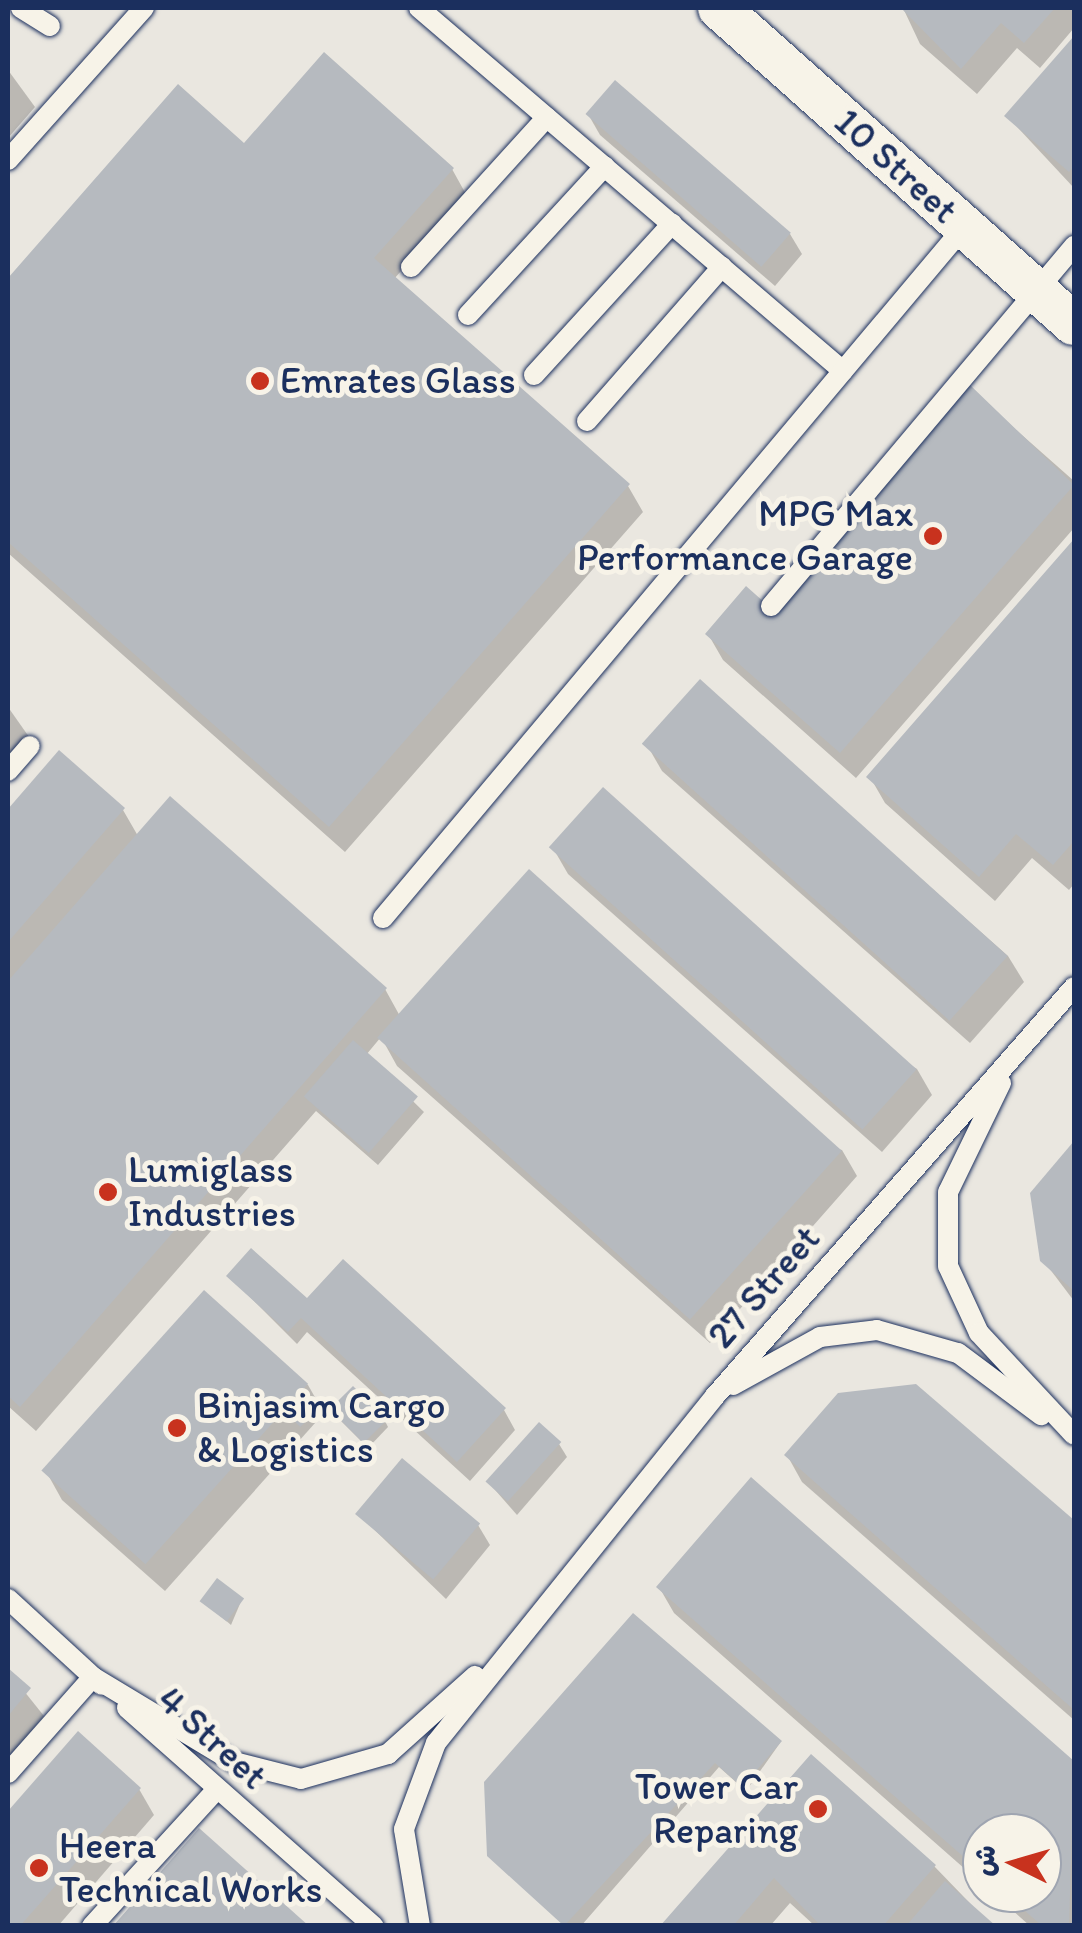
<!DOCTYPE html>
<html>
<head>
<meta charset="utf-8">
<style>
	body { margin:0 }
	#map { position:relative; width:1082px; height:1933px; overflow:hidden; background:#eae7e0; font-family:Itim,"Playpen Sans Arabic",sans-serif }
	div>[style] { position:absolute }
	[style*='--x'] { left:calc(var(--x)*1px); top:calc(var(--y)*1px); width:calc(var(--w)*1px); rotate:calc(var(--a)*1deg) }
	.shadow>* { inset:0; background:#0003 }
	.building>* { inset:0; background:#b6babf; transform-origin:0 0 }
	.roads { filter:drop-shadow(0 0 2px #1b2f5e) drop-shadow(0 0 2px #1b2f5e) }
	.service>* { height:20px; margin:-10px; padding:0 10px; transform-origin:10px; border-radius:10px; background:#f7f3e8 }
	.minor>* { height:42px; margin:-21px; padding:0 21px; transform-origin:21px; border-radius:21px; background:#f7f3e8 }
	.dots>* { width:28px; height:28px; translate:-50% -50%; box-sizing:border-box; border:5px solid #f7f3e8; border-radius:50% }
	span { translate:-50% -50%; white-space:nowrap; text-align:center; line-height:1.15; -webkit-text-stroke:10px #f7f3e8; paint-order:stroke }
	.street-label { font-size:38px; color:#1b2f5e }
	.poi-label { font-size:38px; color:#1b2f5e }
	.left { translate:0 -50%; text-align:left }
	.right { translate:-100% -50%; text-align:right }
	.frame { position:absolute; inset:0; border:10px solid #1b2f5e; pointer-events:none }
	.north { position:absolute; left:962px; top:1813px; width:100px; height:100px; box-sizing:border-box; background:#f7f3e8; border:2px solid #9fa5b1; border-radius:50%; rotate:275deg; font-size:28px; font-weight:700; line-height:40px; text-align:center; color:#1b2f5e }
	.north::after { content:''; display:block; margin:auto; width:35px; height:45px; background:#c8321e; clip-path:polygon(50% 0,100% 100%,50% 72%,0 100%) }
</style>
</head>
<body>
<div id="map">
	<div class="shadow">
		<div style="clip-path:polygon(903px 8px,1074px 8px,1074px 28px,1040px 68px,1017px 48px,977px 94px,920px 44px)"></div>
		<div style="clip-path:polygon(1074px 39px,1074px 188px,1007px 116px)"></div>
		<div style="clip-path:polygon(8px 70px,35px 107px,8px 138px)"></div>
		<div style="clip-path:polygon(178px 88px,244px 147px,452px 169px,467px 196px,394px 279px,628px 486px,643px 512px,345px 852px,8px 553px,8px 282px)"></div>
		<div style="clip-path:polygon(588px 114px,790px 234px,802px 254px,775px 286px,600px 135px)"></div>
		<div style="clip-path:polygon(969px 388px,1074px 481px,1074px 528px,856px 778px,723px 660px,708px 634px,772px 612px)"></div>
		<div style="clip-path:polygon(1074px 543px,1074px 884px,1069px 890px,1032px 858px,995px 901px,885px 803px,870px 777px)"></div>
		<div style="clip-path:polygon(700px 683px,1008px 956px,1024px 982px,970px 1043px,662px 771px,647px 745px)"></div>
		<div style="clip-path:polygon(8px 707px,34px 744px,8px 774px)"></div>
		<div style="clip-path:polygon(59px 754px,123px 810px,138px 836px,385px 989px,401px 1018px,842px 1150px,857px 1176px,710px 1343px,397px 1066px,381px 1037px,366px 1055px,424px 1112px,378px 1165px,316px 1111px,36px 1431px,8px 1406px,8px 813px)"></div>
		<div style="clip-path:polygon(553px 848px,917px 1069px,932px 1095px,882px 1152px,568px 874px)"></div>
		<div style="clip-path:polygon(1074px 1145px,1074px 1301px,1043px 1260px,1033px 1194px)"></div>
		<div style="clip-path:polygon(229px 1276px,307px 1302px,504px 1410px,515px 1430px,470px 1481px,307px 1332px,297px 1344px)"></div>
		<div style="clip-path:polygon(205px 1294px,308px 1385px,324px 1413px,165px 1591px,62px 1500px,47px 1473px)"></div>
		<div style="clip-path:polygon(915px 1387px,1074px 1523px,1074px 1720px,802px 1482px,787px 1455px)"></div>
		<div style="clip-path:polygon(337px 1417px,385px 1421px,388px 1427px,368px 1448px)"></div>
		<div style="clip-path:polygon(559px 1444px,567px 1457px,517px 1515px,489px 1483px)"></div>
		<div style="clip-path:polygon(751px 1481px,1074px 1764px,1074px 1926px,1030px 1926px,993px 1893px,1042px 1893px,1042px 1833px,982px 1833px,982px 1884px,674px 1613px,659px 1587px)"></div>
		<div style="clip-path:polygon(358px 1514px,478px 1525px,490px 1545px,446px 1599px)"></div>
		<div style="clip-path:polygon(242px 1599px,231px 1625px,203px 1601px)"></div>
		<div style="clip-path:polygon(8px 1671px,44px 1716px,8px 1759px)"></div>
		<div style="clip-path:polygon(78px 1735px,139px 1789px,154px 1815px,58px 1926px,8px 1926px,8px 1815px)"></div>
		<div style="clip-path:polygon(780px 1743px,746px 1791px,719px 1767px,581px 1926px,564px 1926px,486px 1783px)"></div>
		<div style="clip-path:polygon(812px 1757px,934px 1866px,992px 1926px,815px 1926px,790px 1903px,770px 1926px,663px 1926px)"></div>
	</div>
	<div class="building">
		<div style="clip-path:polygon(901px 8px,1055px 8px,1024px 43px,1001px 23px,961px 69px)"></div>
		<div style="clip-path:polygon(1074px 36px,1074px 166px,1069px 172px,1004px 116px)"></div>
		<div style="clip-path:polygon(324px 52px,454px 168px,374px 258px,630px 484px,329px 827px,8px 542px,8px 278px,178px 84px,244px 143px)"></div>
		<div style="left:615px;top:80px;width:233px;height:45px;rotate:41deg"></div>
		<div style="clip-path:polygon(969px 384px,1074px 485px,840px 753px,705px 634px,746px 586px,772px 609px)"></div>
		<div style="clip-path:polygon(1074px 539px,1074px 841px,1053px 865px,1016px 834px,979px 877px,866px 777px)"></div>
		<div style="left:700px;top:679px;width:414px;height:87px;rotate:42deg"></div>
		<div style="clip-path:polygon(59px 750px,125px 808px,8px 942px,8px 809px)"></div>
		<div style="left:603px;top:787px;width:422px;height:81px;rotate:42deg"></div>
		<div style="clip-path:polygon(170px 796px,387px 988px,20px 1407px,8px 1396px,8px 981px)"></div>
		<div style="left:529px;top:869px;width:421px;height:227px;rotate:42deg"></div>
		<div style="left:353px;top:1040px;width:86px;height:75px;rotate:41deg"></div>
		<div style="clip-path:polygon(1074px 1141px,1074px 1291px,1040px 1261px,1030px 1193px)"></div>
		<div style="clip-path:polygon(251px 1248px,307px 1298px,343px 1259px,506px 1408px,457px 1462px,301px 1318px,288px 1332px,226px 1276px)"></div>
		<div style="left:204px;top:1290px;width:140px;height:243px;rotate:42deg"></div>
		<div style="clip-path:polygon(916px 1384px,1074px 1520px,1074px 1710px,784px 1455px,838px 1393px)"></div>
		<div style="left:353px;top:1386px;width:48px;height:33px;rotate:45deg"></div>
		<div style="left:313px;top:1396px;width:13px;height:31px;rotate:45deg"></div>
		<div style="left:539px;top:1422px;width:30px;height:80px;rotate:42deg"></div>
		<div style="left:402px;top:1458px;width:102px;height:73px;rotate:40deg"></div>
		<div style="clip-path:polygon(751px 1477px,1074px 1761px,1069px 1926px,1042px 1926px,1005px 1893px,1042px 1893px,1042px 1833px,982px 1833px,982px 1873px,656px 1587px)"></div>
		<div style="left:217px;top:1578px;width:34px;height:29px;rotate:37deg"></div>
		<div style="clip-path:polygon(633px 1613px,782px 1741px,742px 1787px,715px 1763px,564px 1926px,487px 1856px,484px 1782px)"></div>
		<div style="clip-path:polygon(8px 1668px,31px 1688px,8px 1716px)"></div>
		<div style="clip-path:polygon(78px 1731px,141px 1788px,20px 1926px,8px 1926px,8px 1811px)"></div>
		<div style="clip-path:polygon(811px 1754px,936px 1865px,883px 1926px,821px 1926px,774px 1878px,733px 1926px,660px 1926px)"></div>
		<div style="clip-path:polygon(199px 1828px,309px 1926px,113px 1926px)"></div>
		<div style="clip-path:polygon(945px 1881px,996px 1926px,906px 1926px)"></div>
	</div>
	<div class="roads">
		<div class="service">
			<div style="--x:21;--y:8;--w:34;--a:32"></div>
			<div style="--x:419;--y:8;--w:558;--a:40.57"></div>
			<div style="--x:8;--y:160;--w:204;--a:-48.2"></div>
			<div style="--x:411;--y:267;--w:202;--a:-47.8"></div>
			<div style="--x:468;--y:315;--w:202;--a:-47.4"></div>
			<div style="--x:534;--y:375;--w:205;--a:-47.6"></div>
			<div style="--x:587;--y:421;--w:205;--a:-48.8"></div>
			<div style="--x:771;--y:606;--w:471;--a:-49.9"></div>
			<div style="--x:8;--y:771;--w:33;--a:-49"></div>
			<div style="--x:383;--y:918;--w:903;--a:-49.94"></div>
			<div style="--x:1001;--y:1083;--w:121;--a:115.9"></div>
			<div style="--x:948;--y:1192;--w:74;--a:90"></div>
			<div style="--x:948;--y:1266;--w:74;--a:65.2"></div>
			<div style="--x:979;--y:1333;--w:139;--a:47"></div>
			<div style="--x:733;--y:1385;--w:99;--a:-28.9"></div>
			<div style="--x:820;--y:1337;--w:57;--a:-7"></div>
			<div style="--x:877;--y:1330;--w:84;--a:15.9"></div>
			<div style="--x:958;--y:1353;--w:104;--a:36.8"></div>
			<div style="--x:8;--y:1599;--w:127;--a:42.5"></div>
			<div style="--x:93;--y:1677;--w:165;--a:31.1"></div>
			<div style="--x:234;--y:1762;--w:69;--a:14.2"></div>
			<div style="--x:301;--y:1779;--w:91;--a:-16"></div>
			<div style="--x:388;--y:1754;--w:117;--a:-41.9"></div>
			<div style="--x:127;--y:1708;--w:329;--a:41.5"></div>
			<div style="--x:8;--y:1773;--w:128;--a:-48.5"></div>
			<div style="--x:92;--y:1926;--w:184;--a:-47.6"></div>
			<div style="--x:420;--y:1926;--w:98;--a:-99.4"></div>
			<div style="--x:404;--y:1829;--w:92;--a:-69.6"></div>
			<div style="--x:436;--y:1743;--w:445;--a:-51.2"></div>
			<div style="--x:715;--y:1396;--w:544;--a:-48.72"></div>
		</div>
		<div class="minor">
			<div style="--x:719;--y:8;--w:475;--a:41.7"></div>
		</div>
	</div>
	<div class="dots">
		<div style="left:260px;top:381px;background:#c8321e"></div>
		<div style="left:933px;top:536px;background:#c8321e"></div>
		<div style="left:108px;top:1192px;background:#c8321e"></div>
		<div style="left:177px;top:1428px;background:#c8321e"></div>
		<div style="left:818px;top:1809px;background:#c8321e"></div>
		<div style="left:39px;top:1868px;background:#c8321e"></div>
	</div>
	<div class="street-label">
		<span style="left:896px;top:166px;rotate:42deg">10 Street</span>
		<span style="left:764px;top:1287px;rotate:-49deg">27 Street</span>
		<span style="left:212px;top:1738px;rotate:42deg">4 Street</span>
	</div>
	<div class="poi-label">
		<span class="left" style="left:280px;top:381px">Emrates Glass</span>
		<span class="right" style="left:913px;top:536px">MPG Max<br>Performance Garage</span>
		<span class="left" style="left:128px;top:1192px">Lumiglass<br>Industries</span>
		<span class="left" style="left:197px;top:1428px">Binjasim Cargo<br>&amp; Logistics</span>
		<span class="right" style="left:798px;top:1809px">Tower Car<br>Reparing</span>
		<span class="left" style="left:59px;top:1868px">Heera<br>Technical Works</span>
	</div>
	<div class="frame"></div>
	<div class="north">ش</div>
</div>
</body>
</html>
